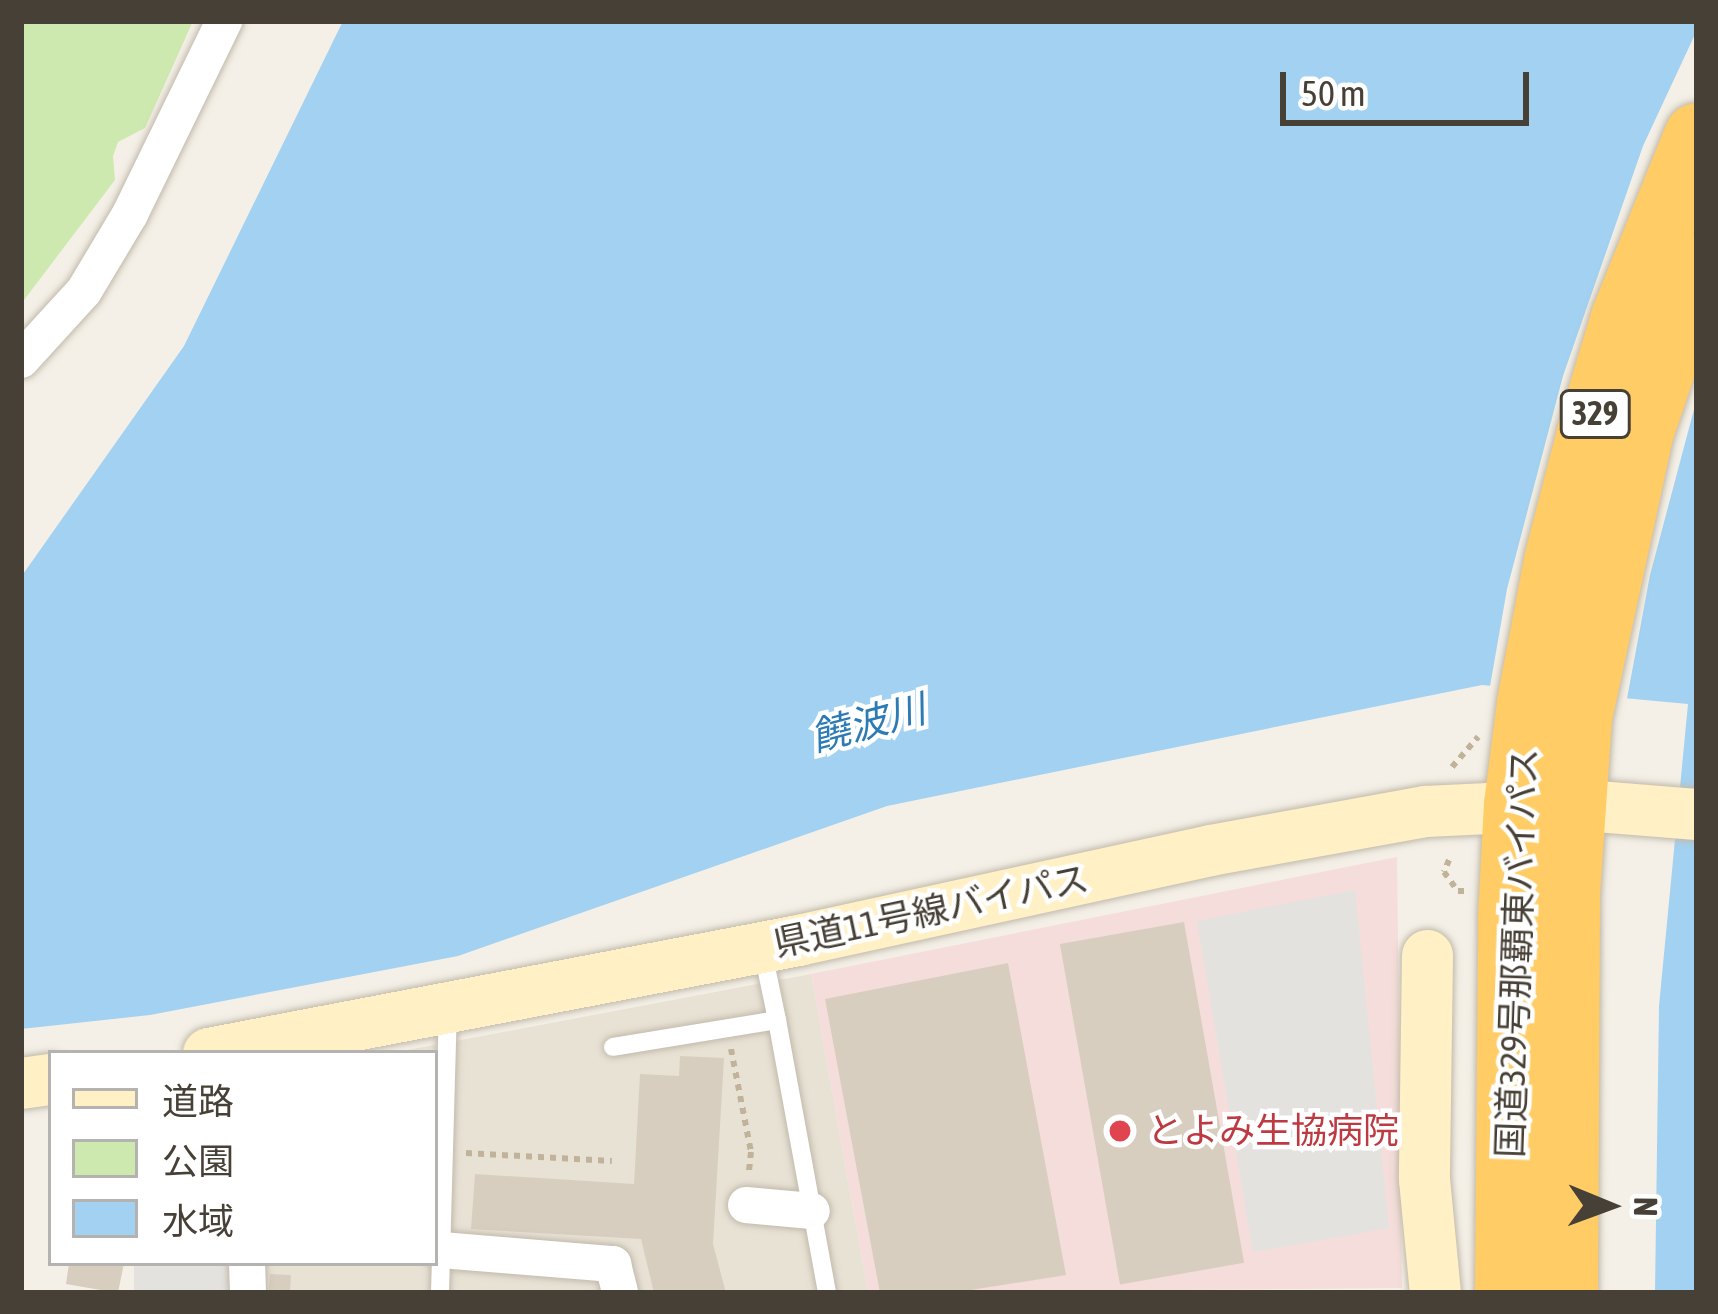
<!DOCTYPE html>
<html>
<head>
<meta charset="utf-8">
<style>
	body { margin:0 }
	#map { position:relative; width:1718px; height:1314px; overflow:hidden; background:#f4f0e7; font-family:"Asap Condensed","Noto Sans JP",sans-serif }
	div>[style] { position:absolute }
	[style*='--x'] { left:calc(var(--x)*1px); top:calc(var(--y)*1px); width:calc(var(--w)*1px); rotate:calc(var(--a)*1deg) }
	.residential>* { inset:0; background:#e8e2d5 }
	.medical>* { inset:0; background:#f4ddda }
	.green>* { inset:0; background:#cee9af }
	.parking>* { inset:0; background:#e4e2df; transform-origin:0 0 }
	.water>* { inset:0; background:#a2d1f1 }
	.pier>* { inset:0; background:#f4f0e7 }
	.building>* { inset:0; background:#d8cebf; transform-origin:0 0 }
	.path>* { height:6px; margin-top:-3px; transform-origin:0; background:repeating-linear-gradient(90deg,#c1b39a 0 6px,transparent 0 12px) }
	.roads { filter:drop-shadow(0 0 3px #c2baac) drop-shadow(0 0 3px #c2baac) }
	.lane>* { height:18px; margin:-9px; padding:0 9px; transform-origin:9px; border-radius:9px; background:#fff }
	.street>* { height:36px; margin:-18px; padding:0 18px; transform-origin:18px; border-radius:18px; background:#fff }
	.secondary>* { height:51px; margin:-25.5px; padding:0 25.5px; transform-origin:25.5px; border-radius:25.5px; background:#fff1c5 }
	.highway>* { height:66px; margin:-33px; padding:0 33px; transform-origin:33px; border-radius:33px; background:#fc6 }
	.dots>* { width:33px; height:33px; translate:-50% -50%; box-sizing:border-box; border:6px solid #fff; border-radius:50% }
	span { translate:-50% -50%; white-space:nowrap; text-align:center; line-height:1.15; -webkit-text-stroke:9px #fff; paint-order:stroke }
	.shield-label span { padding:3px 9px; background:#fff; border:3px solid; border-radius:9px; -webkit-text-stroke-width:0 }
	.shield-label { font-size:33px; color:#474036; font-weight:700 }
	.street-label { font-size:36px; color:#474036 }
	.health-label { font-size:36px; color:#be3a42 }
	.left { translate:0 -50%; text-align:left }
	.water-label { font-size:39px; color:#2d7bb4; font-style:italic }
	.frame { position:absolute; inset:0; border:24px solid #474036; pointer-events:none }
	.legend { position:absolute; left:48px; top:1050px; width:390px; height:216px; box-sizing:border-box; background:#fff; border:3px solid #b5b3af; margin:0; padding:15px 21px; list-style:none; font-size:36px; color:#474036 }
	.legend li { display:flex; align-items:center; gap:24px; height:60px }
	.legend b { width:60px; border:3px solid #b5b3af }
	.north { position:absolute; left:1550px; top:1146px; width:120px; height:120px; -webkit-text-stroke:9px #fff; paint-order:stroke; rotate:91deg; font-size:33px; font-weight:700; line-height:48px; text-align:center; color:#474036 }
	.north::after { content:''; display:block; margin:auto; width:42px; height:54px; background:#474036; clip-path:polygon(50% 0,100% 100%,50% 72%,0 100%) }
	.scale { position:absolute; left:1280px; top:72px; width:249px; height:54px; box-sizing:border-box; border:6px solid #474036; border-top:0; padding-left:15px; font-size:36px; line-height:42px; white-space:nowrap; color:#474036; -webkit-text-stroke:9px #fff; paint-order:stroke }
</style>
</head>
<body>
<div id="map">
	<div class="residential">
		<div style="clip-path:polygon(811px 974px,868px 1293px,258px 1293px,258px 1263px,435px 1263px,435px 1053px,392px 1053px)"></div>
	</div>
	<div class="medical">
		<div style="clip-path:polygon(1397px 857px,1402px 1288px,868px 1293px,811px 974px)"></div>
	</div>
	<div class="green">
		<div style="clip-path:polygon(21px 21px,193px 21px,145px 128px,118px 142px,113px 156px,115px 180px,21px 304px)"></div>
	</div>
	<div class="parking">
		<div style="clip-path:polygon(1355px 890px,1389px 1228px,1253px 1252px,1197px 921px)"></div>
		<div style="left:134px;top:1263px;width:102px;height:30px"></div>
	</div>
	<div class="water">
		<div style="clip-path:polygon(343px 21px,1697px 21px,1697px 1293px,1655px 1293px,1659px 1006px,1688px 704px,1482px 685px,887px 806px,458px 956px,150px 1015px,21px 1029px,21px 577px,184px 346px)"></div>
	</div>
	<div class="pier">
		<div style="clip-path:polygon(1697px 30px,1697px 398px,1650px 575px,1626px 704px,1489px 692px,1507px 589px,1563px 376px,1643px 146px)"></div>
	</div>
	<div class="building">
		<div style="left:1184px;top:922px;width:346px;height:126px;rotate:80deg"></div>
		<div style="clip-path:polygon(1008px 963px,1066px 1275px,952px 1293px,880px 1293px,825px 999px)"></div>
		<div style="clip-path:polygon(680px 1056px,724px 1058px,713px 1244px,726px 1293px,654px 1293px,641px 1239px,471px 1229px,475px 1174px,634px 1184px,640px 1074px,679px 1076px)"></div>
		<div style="clip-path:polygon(69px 1263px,124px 1263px,118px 1293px,66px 1284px)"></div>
		<div style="left:270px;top:1274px;width:21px;height:19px;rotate:3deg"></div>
	</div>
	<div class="path">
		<div style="--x:1452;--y:767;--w:40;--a:-49"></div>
		<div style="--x:1449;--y:860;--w:13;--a:113"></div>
		<div style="--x:1444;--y:872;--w:24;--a:54"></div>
		<div style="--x:1458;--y:891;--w:8;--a:0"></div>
		<div style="--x:731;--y:1049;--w:105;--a:79"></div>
		<div style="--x:751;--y:1152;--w:20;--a:96"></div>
		<div style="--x:466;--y:1153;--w:146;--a:3.1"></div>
	</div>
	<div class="roads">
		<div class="lane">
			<div style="--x:762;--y:948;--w:74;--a:78.2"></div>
			<div style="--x:613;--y:1047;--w:166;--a:-9.3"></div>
			<div style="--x:777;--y:1020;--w:278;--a:79.6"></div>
			<div style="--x:440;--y:1293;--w:281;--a:-88.4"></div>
		</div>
		<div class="street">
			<div style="--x:21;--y:360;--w:93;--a:-47.6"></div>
			<div style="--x:84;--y:291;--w:90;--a:-59.1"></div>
			<div style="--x:130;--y:214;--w:215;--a:-64"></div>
			<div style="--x:746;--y:1205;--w:66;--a:5.2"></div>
			<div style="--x:441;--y:1250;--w:173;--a:4.7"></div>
			<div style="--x:613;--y:1264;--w:30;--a:76"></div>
			<div style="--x:247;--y:1263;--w:30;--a:88"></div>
		</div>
		<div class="secondary">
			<div style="--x:1427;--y:955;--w:224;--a:90.8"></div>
			<div style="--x:1424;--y:1179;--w:115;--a:84.5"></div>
			<div style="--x:208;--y:1053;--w:601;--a:-10.84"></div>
			<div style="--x:798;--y:940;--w:422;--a:-12.3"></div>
			<div style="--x:1210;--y:850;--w:219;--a:-10.3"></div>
			<div style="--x:1425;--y:811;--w:147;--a:-2.7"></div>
			<div style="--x:1572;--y:804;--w:125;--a:4.6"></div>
			<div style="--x:21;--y:1083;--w:30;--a:-8"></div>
		</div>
		<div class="highway">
			<div style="--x:1508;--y:1293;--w:375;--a:-89.5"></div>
			<div style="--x:1511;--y:918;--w:113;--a:-87"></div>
			<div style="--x:1517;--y:805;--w:103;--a:-82.7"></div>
			<div style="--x:1530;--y:703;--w:145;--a:-79.2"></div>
			<div style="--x:1557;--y:561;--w:148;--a:-75.5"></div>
			<div style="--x:1594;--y:418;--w:104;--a:-73.3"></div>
			<div style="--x:1624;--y:318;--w:196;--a:-68.1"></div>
			<div style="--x:1565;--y:1293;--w:399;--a:-89.7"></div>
			<div style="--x:1567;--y:894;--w:177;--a:-86.1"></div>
			<div style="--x:1579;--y:717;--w:289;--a:-77.8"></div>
			<div style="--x:1640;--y:434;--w:176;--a:-71.2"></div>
		</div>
	</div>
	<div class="dots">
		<div style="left:1120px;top:1131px;background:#e0444e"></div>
	</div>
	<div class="shield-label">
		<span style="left:1595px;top:414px">329</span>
	</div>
	<div class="street-label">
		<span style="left:931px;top:911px;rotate:-12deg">県道11号線バイパス</span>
		<span style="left:1517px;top:953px;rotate:-88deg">国道329号那覇東バイパス</span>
	</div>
	<div class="health-label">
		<span class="left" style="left:1147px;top:1131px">とよみ生協病院</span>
	</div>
	<div class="water-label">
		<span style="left:868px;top:723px;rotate:-15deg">饒波川</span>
	</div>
	<div class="frame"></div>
	<ul class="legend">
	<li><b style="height:15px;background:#fff1c5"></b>道路</li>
	<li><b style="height:33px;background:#cee9af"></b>公園</li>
	<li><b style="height:33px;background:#a2d1f1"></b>水域</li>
	</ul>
	<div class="north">N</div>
	<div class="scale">50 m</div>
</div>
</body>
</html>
